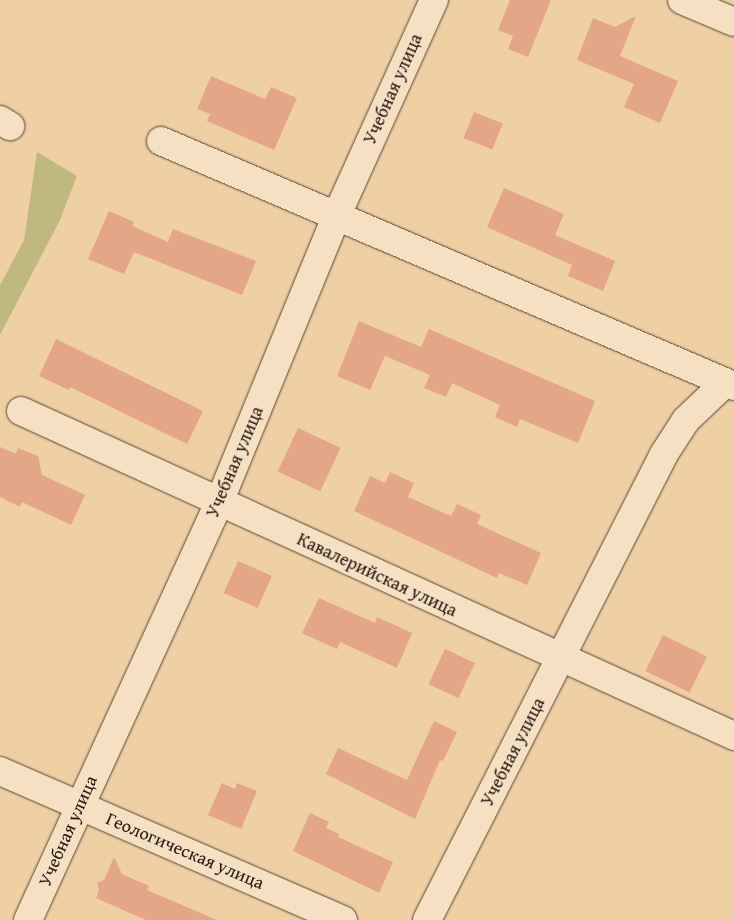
<!DOCTYPE html>
<html>
<head>
<meta charset="utf-8">
<style>
	body { margin:0 }
	#map { position:relative; width:734px; height:920px; overflow:hidden; background:#efd0a3; font-family:"Gentium Book Plus",serif }
	div>[style] { position:absolute }
	[style*='--x'] { left:calc(var(--x)*1px); top:calc(var(--y)*1px); width:calc(var(--w)*1px); rotate:calc(var(--a)*1deg) }
	.green>* { inset:0; background:#bfb981 }
	.building>* { inset:0; background:#e3a686; transform-origin:0 0 }
	.roads { filter:drop-shadow(0 0 1px #574536) drop-shadow(0 0 1px #574536) }
	.street>* { height:28px; margin:-14px; padding:0 14px; transform-origin:14px; border-radius:14px; background:#f5e0c3 }
	.secondary>* { height:28px; margin:-14px; padding:0 14px; transform-origin:14px; border-radius:14px; background:#f5e0c3 }
	span { translate:-50% -50%; white-space:nowrap; text-align:center; line-height:1.15; -webkit-text-stroke:5px #f5e0c3; paint-order:stroke }
	.street-label { font-size:18px; color:#241712 }
</style>
</head>
<body>
<div id="map">
	<div class="green">
		<div style="clip-path:polygon(37px 152px,77px 176px,60px 220px,0 335px,0 285px,24px 240px)"></div>
	</div>
	<div class="building">
		<div style="clip-path:polygon(510px 0,551px 0,528px 57px,508px 49px,513px 36px,498px 30px)"></div>
		<div style="clip-path:polygon(636px 16px,620px 56px,678px 81px,660px 123px,624px 107px,634px 84px,577px 60px,593px 18px,615px 27px)"></div>
		<div style="clip-path:polygon(211px 76px,265px 99px,271px 87px,297px 98px,274px 150px,207px 121px,210px 114px,197px 109px)"></div>
		<div style="left:474px;top:112px;width:31px;height:28px;rotate:22deg"></div>
		<div style="clip-path:polygon(504px 188px,564px 214px,555px 235px,615px 261px,603px 291px,568px 276px,572px 265px,487px 227px)"></div>
		<div style="clip-path:polygon(109px 211px,134px 222px,132px 226px,168px 242px,173px 229px,256px 261px,242px 295px,134px 252px,124px 274px,88px 259px)"></div>
		<div style="clip-path:polygon(359px 321px,421px 347px,429px 329px,595px 401px,578px 443px,520px 419px,517px 427px,495px 417px,500px 405px,452px 383px,446px 397px,424px 388px,430px 375px,385px 356px,370px 390px,337px 376px)"></div>
		<div style="clip-path:polygon(56px 339px,203px 411px,187px 444px,70px 387px,69px 390px,39px 376px)"></div>
		<div style="left:298px;top:428px;width:47px;height:48px;rotate:25deg"></div>
		<div style="clip-path:polygon(0 447px,16px 454px,18px 448px,38px 456px,42px 475px,85px 495px,71px 525px,22px 502px,20px 507px,0 497px)"></div>
		<div style="clip-path:polygon(390px 472px,414px 483px,408px 497px,451px 516px,457px 504px,481px 515px,477px 524px,541px 553px,527px 585px,499px 573px,497px 578px,354px 511px,370px 476px,385px 483px)"></div>
		<div style="left:238px;top:561px;width:37px;height:35px;rotate:24deg"></div>
		<div style="clip-path:polygon(319px 598px,375px 623px,377px 617px,412px 633px,397px 668px,340px 642px,337px 649px,302px 633px)"></div>
		<div style="left:663px;top:635px;width:49px;height:40px;rotate:26deg"></div>
		<div style="left:445px;top:649px;width:33px;height:39px;rotate:25deg"></div>
		<div style="clip-path:polygon(434px 721px,457px 732px,443px 761px,440px 760px,415px 819px,326px 774px,338px 748px,407px 780px)"></div>
		<div style="clip-path:polygon(222px 783px,235px 789px,237px 783px,257px 791px,241px 829px,208px 815px)"></div>
		<div style="clip-path:polygon(310px 813px,329px 822px,326px 828px,339px 834px,338px 837px,393px 862px,379px 893px,293px 851px)"></div>
		<div style="clip-path:polygon(114px 857px,122px 874px,149px 886px,147px 890px,217px 920px,146px 920px,96px 898px,99px 890px,97px 883px,104px 880px)"></div>
	</div>
	<div class="roads">
		<div class="street">
			<div style="--x:682;--y:0;--w:56;--a:22.9"></div>
			<div style="--x:0;--y:120;--w:12;--a:31"></div>
			<div style="--x:161;--y:141;--w:623;--a:23.15"></div>
			<div style="--x:21;--y:411;--w:784;--a:24.5"></div>
			<div style="--x:0;--y:771;--w:374;--a:23.5"></div>
			<div style="--x:427;--y:920;--w:523;--a:-63.04"></div>
			<div style="--x:664;--y:454;--w:40;--a:-57.1"></div>
			<div style="--x:686;--y:420;--w:54;--a:-43.5"></div>
		</div>
		<div class="secondary">
			<div style="--x:28;--y:920;--w:462;--a:-65.4"></div>
			<div style="--x:220;--y:500;--w:306;--a:-67.7"></div>
			<div style="--x:336;--y:217;--w:238;--a:-65.7"></div>
		</div>
	</div>
	<div class="street-label">
		<span style="left:393px;top:89px;rotate:-66deg">Учебная улица</span>
		<span style="left:235px;top:462px;rotate:-67deg">Учебная улица</span>
		<span style="left:377px;top:575px;rotate:25deg">Кавалерийская улица</span>
		<span style="left:513px;top:752px;rotate:-63deg">Учебная улица</span>
		<span style="left:68px;top:831px;rotate:-66deg">Учебная улица</span>
		<span style="left:185px;top:851px;rotate:23deg">Геологическая улица</span>
	</div>
</div>
</body>
</html>
